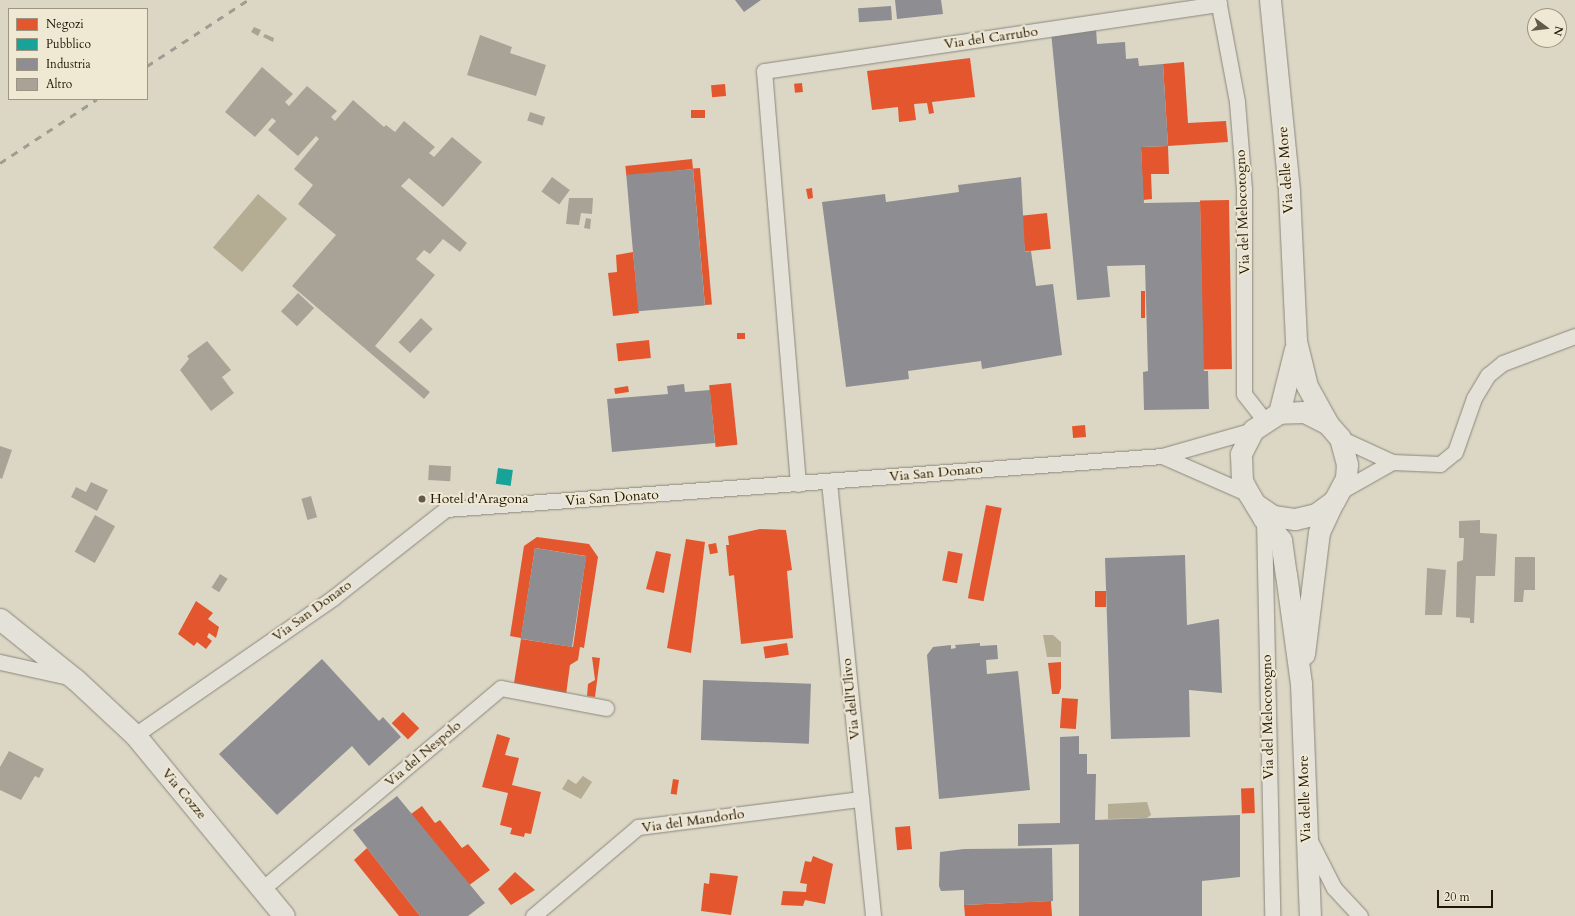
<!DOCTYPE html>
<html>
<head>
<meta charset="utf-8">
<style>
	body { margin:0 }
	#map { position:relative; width:1575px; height:916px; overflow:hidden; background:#dcd7c5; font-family:Cardo,serif }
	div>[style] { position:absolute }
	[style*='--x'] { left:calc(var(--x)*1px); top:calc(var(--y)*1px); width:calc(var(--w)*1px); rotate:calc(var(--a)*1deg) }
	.water>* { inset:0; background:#b4ac93; transform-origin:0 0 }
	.shops>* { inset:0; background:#e4572e; transform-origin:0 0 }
	.public>* { inset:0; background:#17a398; transform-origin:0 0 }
	.industry>* { inset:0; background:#8d8d92; transform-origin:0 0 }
	.building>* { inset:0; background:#a8a396; transform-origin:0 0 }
	.roads { filter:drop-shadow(0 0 1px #8b877b) drop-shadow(0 0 1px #8b877b) }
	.street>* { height:15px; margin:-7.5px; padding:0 7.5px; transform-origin:7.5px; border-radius:7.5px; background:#e4e1d9 }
	.secondary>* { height:21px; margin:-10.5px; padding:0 10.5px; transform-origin:10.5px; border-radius:10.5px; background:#e4e1d9 }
	.rail>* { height:3px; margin-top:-1.5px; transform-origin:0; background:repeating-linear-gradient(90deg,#9f9c93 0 7px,transparent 0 14px) }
	.dots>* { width:11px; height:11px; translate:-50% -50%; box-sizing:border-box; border:2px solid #efe8d3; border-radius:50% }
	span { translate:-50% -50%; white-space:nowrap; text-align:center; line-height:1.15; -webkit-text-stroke:4px #efe8d3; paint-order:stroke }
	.street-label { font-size:14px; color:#221607 }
	.poi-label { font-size:14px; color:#221607 }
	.left { translate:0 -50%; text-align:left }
	.legend { position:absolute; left:8px; top:8px; width:140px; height:92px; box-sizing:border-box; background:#efe8d3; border:1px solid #9d9481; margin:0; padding:5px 7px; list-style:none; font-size:12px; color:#221607 }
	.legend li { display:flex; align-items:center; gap:8px; height:20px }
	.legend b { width:20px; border:1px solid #9d9481 }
	.north { position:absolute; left:1527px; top:8px; width:40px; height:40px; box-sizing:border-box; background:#efe8d3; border:1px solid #9d9481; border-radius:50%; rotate:105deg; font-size:11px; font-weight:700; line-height:16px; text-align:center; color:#221607 }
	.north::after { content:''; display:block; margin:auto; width:14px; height:18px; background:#635a4a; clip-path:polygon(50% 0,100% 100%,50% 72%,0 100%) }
	.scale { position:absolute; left:1437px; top:890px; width:56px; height:18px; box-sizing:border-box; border:2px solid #221607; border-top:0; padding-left:5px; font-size:12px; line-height:14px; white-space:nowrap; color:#221607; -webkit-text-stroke:3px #efe8d3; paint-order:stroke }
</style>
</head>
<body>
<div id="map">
	<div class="water">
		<div style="left:258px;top:194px;width:38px;height:70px;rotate:40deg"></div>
		<div style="clip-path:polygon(1043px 635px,1053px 635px,1061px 642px,1061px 657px,1047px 657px)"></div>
		<div style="clip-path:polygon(583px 776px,592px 782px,581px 799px,562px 789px,568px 779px,576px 784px)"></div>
		<div style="clip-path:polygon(1147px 802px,1151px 815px,1147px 818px,1108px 819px,1108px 804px)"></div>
	</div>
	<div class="shops">
		<div style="clip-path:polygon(970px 58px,975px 97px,932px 102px,934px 113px,929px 114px,927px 103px,914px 104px,916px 120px,899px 122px,898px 107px,872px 110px,867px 71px)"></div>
		<div style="clip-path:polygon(1184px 62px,1188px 123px,1226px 121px,1228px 142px,1168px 146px,1163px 64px)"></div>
		<div style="left:802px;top:83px;width:9px;height:8px;rotate:84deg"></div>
		<div style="left:725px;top:84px;width:12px;height:14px;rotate:85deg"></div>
		<div style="left:705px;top:110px;width:8px;height:14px;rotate:90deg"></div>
		<div style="clip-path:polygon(1168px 146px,1169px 174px,1151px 174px,1152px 199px,1143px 200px,1141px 147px)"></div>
		<div style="left:692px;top:159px;width:10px;height:67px;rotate:84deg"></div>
		<div style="left:700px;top:168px;width:137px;height:7px;rotate:85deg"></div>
		<div style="clip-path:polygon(812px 188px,813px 198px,808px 199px,806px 189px)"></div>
		<div style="left:1229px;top:200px;width:169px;height:29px;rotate:89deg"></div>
		<div style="left:1047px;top:213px;width:36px;height:26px;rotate:84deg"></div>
		<div style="clip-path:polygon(633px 252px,639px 313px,613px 316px,608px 273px,617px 272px,616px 255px)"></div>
		<div style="left:1141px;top:291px;width:4px;height:27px"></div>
		<div style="left:737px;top:333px;width:8px;height:6px"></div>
		<div style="left:649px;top:340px;width:18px;height:33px;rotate:84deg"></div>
		<div style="left:731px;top:383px;width:62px;height:22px;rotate:84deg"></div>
		<div style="left:628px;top:386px;width:6px;height:14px;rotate:81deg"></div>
		<div style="left:1085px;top:425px;width:12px;height:13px;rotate:85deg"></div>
		<div style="left:986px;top:505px;width:16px;height:95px;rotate:11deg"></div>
		<div style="clip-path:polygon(760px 529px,786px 530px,792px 570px,787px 571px,793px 638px,741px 644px,734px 575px,729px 576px,726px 545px,729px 545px,728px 536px)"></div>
		<div style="clip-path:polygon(537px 537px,589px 544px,598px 557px,584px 648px,580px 647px,578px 660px,570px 665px,566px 695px,514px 683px,521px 639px,573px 647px,586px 556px,535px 548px,521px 638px,510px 636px,524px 546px)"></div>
		<div style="clip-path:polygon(686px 539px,705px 542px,691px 653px,667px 648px)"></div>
		<div style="left:716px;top:543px;width:10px;height:8px;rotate:79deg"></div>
		<div style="clip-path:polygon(656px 551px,671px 554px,664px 593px,646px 589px)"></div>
		<div style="left:948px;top:551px;width:15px;height:30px;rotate:11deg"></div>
		<div style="left:1095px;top:591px;width:11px;height:16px"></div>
		<div style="clip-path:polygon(196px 601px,213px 613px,208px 619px,219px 627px,216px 638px,209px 633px,207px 637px,212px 641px,206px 649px,197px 642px,194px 646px,178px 634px)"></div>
		<div style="left:787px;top:643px;width:12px;height:24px;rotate:81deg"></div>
		<div style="clip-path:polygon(592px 657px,600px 658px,595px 697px,587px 696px,588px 684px,595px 680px)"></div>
		<div style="clip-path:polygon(1061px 662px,1061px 688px,1059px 694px,1052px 694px,1048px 663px)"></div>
		<div style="left:1062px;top:698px;width:16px;height:30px;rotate:4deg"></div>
		<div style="left:403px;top:712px;width:23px;height:16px;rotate:45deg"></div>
		<div style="clip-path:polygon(497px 734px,510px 738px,505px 755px,519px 758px,512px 785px,541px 792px,531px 834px,525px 833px,524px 837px,510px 834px,512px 828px,500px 825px,508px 793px,482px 787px)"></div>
		<div style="left:673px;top:779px;width:6px;height:15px;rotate:9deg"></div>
		<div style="left:1254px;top:788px;width:25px;height:13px;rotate:88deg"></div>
		<div style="clip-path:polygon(422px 806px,435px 823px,440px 820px,462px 848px,468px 844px,490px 870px,468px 886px,411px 814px)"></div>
		<div style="left:910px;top:826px;width:23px;height:15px;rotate:85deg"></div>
		<div style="clip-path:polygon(367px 848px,420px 916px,399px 916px,354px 860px)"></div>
		<div style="clip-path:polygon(813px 856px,833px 864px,825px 904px,805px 900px,803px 906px,781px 905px,783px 891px,806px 892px,807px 884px,800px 883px,805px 861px,811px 862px)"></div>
		<div style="clip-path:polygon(515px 872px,535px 890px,511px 905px,498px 889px)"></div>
		<div style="clip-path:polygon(710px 873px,738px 876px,731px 915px,701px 911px,704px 883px,709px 884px)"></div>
		<div style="clip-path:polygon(1051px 901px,1052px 916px,965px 916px,964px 905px)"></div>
	</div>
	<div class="public">
		<div style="left:498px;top:468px;width:15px;height:16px;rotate:8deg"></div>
	</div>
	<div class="industry">
		<div style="clip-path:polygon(735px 0,761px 0,744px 12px)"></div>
		<div style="clip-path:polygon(895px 0,941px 0,943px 14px,897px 19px)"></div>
		<div style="left:891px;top:6px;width:14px;height:33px;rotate:86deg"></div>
		<div style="clip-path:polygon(1096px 28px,1097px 44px,1125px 42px,1126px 59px,1138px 58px,1139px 66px,1163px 64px,1168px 146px,1141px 147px,1144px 203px,1200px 202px,1204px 371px,1208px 371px,1209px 409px,1144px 410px,1143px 372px,1148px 371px,1145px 265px,1107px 266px,1110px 297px,1077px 300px,1051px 32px)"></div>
		<div style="left:693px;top:169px;width:137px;height:67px;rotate:85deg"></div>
		<div style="clip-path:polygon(1021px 177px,1025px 252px,1031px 251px,1036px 286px,1053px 284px,1062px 355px,982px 369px,981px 361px,908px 371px,909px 379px,846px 387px,822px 202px,885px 194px,886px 202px,959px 192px,958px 185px)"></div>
		<div style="clip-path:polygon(684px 384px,685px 392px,710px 390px,715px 443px,612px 452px,607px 399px,668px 394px,667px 386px)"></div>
		<div style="left:535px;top:548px;width:52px;height:92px;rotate:9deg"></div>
		<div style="clip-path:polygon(1185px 555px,1187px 625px,1219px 619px,1222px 693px,1189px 690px,1190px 737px,1111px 739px,1105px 558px)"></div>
		<div style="clip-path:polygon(980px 643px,980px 646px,997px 645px,998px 659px,986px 660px,987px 674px,1018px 671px,1030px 790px,939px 799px,927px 655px,933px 647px,951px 645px,951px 649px,956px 648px,955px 645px)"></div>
		<div style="clip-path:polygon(322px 659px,379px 721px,383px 717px,401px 737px,369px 766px,352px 746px,277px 815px,219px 754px)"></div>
		<div style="left:703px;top:680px;width:108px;height:60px;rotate:2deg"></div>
		<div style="clip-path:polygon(1079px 736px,1079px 754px,1087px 754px,1087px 774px,1096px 774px,1095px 820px,1240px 815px,1240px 877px,1202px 881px,1202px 916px,1079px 916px,1079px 844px,1018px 846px,1018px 824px,1060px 823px,1060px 737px)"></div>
		<div style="clip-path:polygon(397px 796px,485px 903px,468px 916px,420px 916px,353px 830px)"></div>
		<div style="clip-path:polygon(1052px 848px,1053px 901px,964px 905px,964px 890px,941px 891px,939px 886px,940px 852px,964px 849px)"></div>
	</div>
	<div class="building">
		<div style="clip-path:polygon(254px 27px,261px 30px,258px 36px,251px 32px)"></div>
		<div style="clip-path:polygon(265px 34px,274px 38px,273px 42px,263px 37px)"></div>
		<div style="clip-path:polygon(480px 35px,512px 47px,510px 53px,546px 65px,536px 96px,467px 75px)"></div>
		<div style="clip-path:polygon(262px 67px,293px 94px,285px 102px,289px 106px,307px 86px,337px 111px,331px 117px,335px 121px,353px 100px,384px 127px,386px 125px,395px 132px,404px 121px,435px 147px,429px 153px,434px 157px,452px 137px,482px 162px,443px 207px,409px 178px,401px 186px,467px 243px,460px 252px,443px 239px,430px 254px,424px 250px,416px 259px,435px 275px,375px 346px,430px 392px,424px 399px,292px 286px,336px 235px,298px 204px,313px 185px,294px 169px,319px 139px,316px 136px,298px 156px,268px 130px,276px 121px,272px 118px,255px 137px,225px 112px)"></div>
		<div style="left:530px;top:112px;width:16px;height:9px;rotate:18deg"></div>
		<div style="left:552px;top:177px;width:22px;height:18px;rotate:36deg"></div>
		<div style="clip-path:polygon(569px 198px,593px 198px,592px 214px,581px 213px,579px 225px,566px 224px)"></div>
		<div style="clip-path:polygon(586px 218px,591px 219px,590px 229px,584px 228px)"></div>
		<div style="left:298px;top:293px;width:22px;height:25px;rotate:43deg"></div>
		<div style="left:421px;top:318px;width:16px;height:33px;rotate:43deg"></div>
		<div style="clip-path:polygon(207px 341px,231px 370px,222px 377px,234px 393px,211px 411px,180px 370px,189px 359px,187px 356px)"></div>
		<div style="clip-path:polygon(0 446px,12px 450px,2px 479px,0 478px)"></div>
		<div style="left:429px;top:465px;width:22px;height:15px;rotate:3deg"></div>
		<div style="clip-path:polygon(91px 482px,108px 490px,97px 511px,71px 497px,76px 487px,86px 492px)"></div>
		<div style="left:311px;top:496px;width:22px;height:10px;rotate:74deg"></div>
		<div style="left:95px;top:515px;width:23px;height:42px;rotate:29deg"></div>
		<div style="clip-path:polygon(1480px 520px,1480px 533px,1497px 534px,1495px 576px,1476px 576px,1474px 623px,1470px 623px,1470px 618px,1456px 617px,1457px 562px,1463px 560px,1464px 538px,1459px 538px,1459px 521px)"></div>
		<div style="clip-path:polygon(1515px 557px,1535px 557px,1535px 590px,1524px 590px,1523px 602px,1514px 602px)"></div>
		<div style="clip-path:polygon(1427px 568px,1446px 570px,1442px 615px,1425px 615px)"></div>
		<div style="left:220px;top:574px;width:9px;height:16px;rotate:32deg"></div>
		<div style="clip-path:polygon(9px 751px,44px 769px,39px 778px,35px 776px,21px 800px,0 790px,0 767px)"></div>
	</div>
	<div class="roads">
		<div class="street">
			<div style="--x:1218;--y:0;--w:104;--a:79.4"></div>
			<div style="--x:1237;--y:102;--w:87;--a:85.4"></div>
			<div style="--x:1244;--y:189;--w:205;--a:90"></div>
			<div style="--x:1244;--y:394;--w:33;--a:52"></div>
			<div style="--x:1340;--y:438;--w:57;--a:24.8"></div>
			<div style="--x:1392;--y:462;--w:48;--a:2.4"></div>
			<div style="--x:1440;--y:464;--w:19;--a:-39"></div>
			<div style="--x:1455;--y:452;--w:57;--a:-70.6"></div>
			<div style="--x:1474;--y:398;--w:27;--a:-59"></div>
			<div style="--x:1488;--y:375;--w:19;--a:-39"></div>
			<div style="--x:1503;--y:363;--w:77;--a:-20.6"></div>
			<div style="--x:1162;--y:456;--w:95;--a:23.6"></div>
			<div style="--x:829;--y:482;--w:436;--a:84.2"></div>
			<div style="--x:798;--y:484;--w:414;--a:-94.7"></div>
			<div style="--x:764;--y:71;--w:460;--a:-8.4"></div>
			<div style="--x:1341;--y:491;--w:59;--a:-29.6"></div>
			<div style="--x:1264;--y:519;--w:397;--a:88.8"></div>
			<div style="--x:0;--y:662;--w:70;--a:12.4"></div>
			<div style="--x:135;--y:735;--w:242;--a:-34.7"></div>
			<div style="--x:334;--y:597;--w:142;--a:-38.2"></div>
			<div style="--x:446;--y:509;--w:718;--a:-4.23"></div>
			<div style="--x:1162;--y:456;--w:95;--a:-15.9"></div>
			<div style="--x:1309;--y:839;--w:55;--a:63"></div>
			<div style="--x:1334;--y:888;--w:38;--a:47"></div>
			<div style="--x:262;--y:889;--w:312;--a:-40.1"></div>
			<div style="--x:501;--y:688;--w:107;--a:10.8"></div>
			<div style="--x:533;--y:916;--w:138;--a:-40.3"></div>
			<div style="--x:638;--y:827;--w:225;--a:-7.2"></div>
		</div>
		<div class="secondary">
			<div style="--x:1270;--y:0;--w:193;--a:84.3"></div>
			<div style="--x:1289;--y:192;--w:149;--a:87.3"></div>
			<div style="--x:1296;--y:341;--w:46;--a:76.3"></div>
			<div style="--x:1307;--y:386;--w:43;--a:61.1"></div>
			<div style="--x:1279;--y:413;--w:66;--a:-76"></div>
			<div style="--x:1255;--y:504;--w:22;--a:34"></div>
			<div style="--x:1273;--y:516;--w:22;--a:8"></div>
			<div style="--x:1295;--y:519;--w:22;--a:-13"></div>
			<div style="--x:1316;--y:514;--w:22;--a:-36"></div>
			<div style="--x:1334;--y:501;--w:26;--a:-62"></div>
			<div style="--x:1346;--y:478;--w:14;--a:-86"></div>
			<div style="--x:1347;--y:464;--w:27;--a:-105"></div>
			<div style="--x:1340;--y:438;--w:18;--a:-131"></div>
			<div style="--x:1328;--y:424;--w:27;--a:-153"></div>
			<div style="--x:1304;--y:412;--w:25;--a:178"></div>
			<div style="--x:1279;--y:413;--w:31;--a:147"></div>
			<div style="--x:1253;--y:430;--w:27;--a:117"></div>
			<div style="--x:1241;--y:454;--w:27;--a:88"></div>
			<div style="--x:1242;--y:481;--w:15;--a:62"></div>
			<div style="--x:1249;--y:494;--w:29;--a:59"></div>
			<div style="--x:1264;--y:519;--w:27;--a:51"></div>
			<div style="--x:1281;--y:540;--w:34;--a:82"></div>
			<div style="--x:1286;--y:574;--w:110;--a:82.2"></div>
			<div style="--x:1301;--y:683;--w:233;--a:87.8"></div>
			<div style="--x:0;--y:619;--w:97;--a:38.8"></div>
			<div style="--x:76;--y:680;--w:81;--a:43"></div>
			<div style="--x:135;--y:735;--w:234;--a:50.5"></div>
			<div style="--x:1304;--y:654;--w:123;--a:-83"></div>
			<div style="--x:1319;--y:532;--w:33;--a:-65"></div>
		</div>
	</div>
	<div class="rail">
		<div style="--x:147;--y:66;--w:121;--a:-33.2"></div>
		<div style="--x:0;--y:163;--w:116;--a:-33.4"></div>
	</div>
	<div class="dots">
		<div style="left:422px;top:499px;background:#635a4a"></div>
	</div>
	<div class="street-label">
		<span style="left:991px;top:38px;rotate:-8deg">Via del Carrubo</span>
		<span style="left:1286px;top:170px;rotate:-94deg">Via delle More</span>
		<span style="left:1243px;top:212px;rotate:-92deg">Via del Melocotogno</span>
		<span style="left:936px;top:473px;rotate:-5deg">Via San Donato</span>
		<span style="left:612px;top:498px;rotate:-4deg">Via San Donato</span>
		<span style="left:312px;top:611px;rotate:-36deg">Via San Donato</span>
		<span style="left:851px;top:699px;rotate:-96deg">Via dell'Ulivo</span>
		<span style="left:1268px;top:717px;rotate:-91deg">Via del Melocotogno</span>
		<span style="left:423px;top:754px;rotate:-40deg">Via del Nespolo</span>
		<span style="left:184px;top:794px;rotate:50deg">Via Cozze</span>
		<span style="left:1305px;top:799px;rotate:-92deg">Via delle More</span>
		<span style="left:693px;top:821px;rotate:-8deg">Via del Mandorlo</span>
	</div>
	<div class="poi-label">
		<span class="left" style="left:430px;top:499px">Hotel d'Aragona</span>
	</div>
	<ul class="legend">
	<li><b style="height:11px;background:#e4572e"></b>Negozi</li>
	<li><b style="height:11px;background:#17a398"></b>Pubblico</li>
	<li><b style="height:11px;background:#8d8d92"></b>Industria</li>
	<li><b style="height:11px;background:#a8a396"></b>Altro</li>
	</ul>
	<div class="north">N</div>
	<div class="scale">20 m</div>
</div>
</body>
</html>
